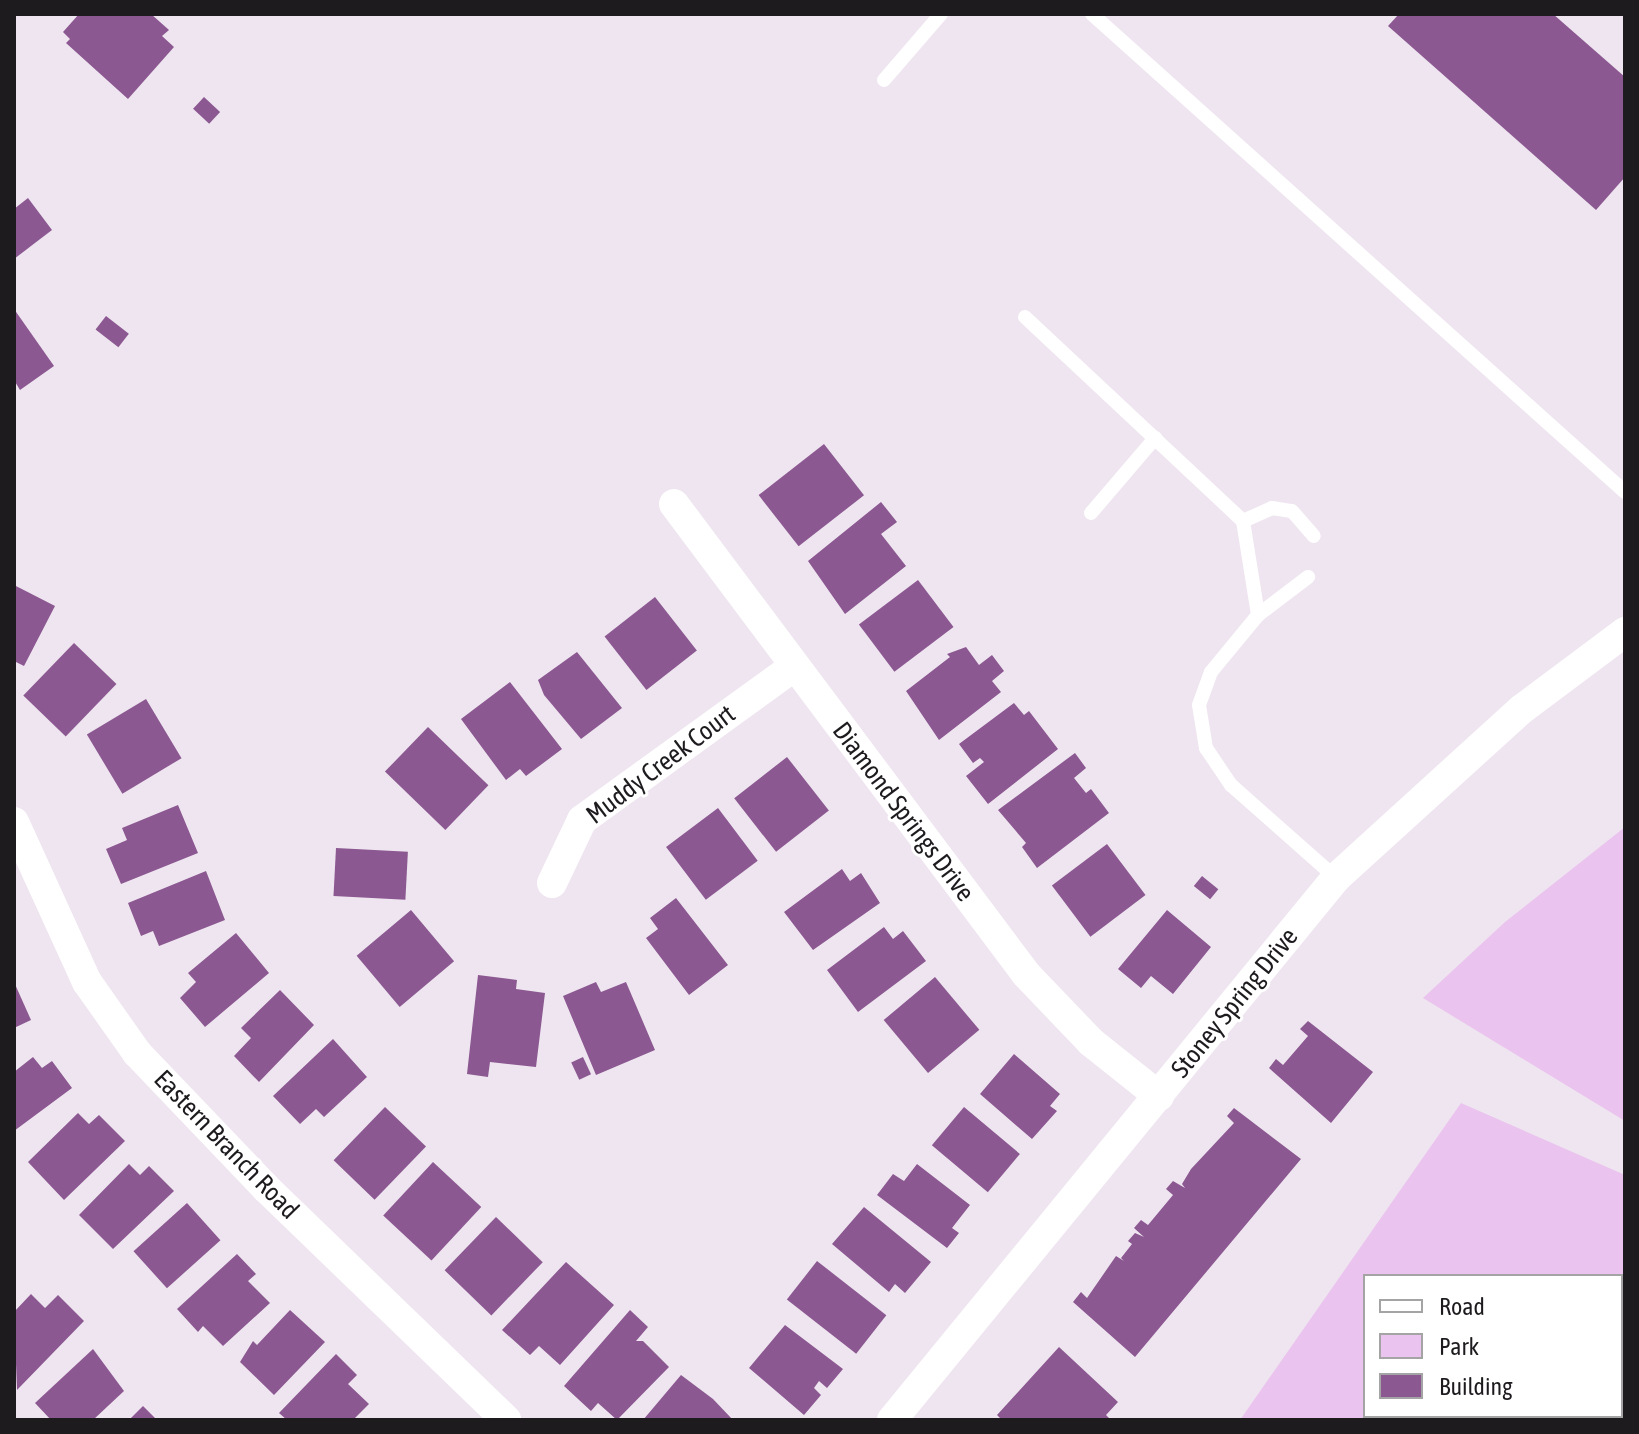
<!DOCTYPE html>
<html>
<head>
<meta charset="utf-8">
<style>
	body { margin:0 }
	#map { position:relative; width:1639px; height:1434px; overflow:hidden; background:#efe5f0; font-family:"Asap Condensed",sans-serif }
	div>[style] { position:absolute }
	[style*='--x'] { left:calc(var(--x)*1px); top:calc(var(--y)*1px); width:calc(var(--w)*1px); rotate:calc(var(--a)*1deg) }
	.green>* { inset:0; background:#eac3ee }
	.building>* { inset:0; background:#8b5891; transform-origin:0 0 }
	.lane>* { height:14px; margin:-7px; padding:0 7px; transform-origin:7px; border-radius:7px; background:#fff }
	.street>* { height:30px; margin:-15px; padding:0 15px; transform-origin:15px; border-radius:15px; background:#fff }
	span { translate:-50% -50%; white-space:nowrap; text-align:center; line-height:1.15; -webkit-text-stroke:6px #fff; paint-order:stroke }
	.street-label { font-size:26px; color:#1e1b1f }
	.frame { position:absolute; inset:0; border:16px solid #1e1b1f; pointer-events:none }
	.legend { position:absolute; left:1363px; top:1274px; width:260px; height:144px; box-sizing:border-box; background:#fff; border:2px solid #a5a4a5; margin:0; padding:10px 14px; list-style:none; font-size:24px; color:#1e1b1f }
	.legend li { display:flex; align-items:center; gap:16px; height:40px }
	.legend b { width:40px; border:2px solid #a5a4a5 }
</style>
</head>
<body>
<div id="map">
	<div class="green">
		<div style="clip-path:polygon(1625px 827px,1625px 1121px,1423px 998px,1505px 922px)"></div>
		<div style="clip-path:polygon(evenodd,1461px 1103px,1625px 1175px,1625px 1420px,1240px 1420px,1461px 1103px,1365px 1276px,1621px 1276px,1621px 1416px,1365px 1416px,1365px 1276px)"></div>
	</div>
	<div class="building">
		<div style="clip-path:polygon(79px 14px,151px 14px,169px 30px,162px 36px,174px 47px,128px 99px,66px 43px,70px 39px,63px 32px)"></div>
		<div style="clip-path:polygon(1399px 14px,1553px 14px,1625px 77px,1625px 177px,1596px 210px,1388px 26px)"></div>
		<div style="left:204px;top:97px;width:22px;height:16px;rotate:43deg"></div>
		<div style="clip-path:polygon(28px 198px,52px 230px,14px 259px,14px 209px)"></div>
		<div style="clip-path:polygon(14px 309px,54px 366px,20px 390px,14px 380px)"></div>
		<div style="left:106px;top:316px;width:29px;height:17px;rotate:38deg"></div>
		<div style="left:824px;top:444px;width:65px;height:83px;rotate:52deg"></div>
		<div style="clip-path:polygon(881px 502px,897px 522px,881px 534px,906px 566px,845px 614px,808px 561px)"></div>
		<div style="left:918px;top:580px;width:59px;height:74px;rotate:53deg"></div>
		<div style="clip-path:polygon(14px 585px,55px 606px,24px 666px,14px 661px)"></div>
		<div style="left:655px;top:597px;width:68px;height:64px;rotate:52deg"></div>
		<div style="left:74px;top:643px;width:59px;height:73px;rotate:44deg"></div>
		<div style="clip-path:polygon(966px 647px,979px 665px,992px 655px,1004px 671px,992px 681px,1001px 692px,939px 740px,906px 691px,950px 657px,947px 654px)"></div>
		<div style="clip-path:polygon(577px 652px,622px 708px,581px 739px,544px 695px,538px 680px)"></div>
		<div style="clip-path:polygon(510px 682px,562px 749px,526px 776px,520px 769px,506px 780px,461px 719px)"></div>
		<div style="left:146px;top:699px;width:69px;height:69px;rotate:59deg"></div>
		<div style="clip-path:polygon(1014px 703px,1024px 715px,1029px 711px,1058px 749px,988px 804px,966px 776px,984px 762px,980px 758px,973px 763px,959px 744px)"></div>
		<div style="left:428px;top:727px;width:84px;height:62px;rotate:44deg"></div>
		<div style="clip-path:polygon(1075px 753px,1086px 768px,1074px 778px,1086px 793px,1091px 789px,1109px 813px,1037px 868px,1022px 847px,1026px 843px,998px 810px)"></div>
		<div style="left:787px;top:757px;width:68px;height:67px;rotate:52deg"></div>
		<div style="clip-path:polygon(178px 805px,198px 853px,121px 884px,106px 849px,127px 840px,122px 828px)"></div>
		<div style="left:718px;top:808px;width:66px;height:65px;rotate:53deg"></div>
		<div style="left:1107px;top:844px;width:64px;height:69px;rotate:53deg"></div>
		<div style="left:336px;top:848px;width:72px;height:48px;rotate:3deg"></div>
		<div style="clip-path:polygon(842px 869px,850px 881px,861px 873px,880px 903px,813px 950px,784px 912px)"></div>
		<div style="clip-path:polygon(206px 871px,225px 920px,159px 946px,153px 931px,141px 936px,128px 903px)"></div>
		<div style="left:1202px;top:876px;width:21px;height:13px;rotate:39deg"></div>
		<div style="clip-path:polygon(676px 898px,728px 965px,689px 995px,646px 938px,658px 929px,650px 918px)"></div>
		<div style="left:411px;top:910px;width:67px;height:71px;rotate:50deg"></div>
		<div style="clip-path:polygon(1167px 910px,1211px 947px,1173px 994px,1151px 976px,1141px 988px,1118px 969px)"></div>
		<div style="clip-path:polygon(884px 927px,893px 939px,903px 931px,926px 961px,858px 1012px,827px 970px)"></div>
		<div style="clip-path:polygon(236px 933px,269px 973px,205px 1027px,180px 998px,196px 982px,188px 973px)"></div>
		<div style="clip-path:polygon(478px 975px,517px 980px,516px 989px,545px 993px,536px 1067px,490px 1062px,488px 1077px,467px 1074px)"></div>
		<div style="left:935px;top:977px;width:69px;height:67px;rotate:50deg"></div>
		<div style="clip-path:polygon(14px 982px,31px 1020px,14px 1028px)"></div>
		<div style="clip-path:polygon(596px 982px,601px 992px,626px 982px,655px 1050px,596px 1075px,563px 996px)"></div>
		<div style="clip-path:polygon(280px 990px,314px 1025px,259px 1082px,234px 1056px,251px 1038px,241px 1028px)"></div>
		<div style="clip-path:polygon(1308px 1021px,1373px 1072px,1331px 1123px,1269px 1068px,1276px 1059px,1283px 1065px,1308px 1036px,1300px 1029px)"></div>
		<div style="clip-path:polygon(333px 1039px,367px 1077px,324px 1117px,316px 1109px,300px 1124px,273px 1096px)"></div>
		<div style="clip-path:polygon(1014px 1054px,1060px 1094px,1050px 1106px,1057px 1111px,1032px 1139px,980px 1094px)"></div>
		<div style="clip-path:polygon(33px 1057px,42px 1068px,52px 1061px,72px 1088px,14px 1131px,14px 1072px)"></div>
		<div style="left:583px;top:1057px;width:19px;height:13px;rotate:65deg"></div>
		<div style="left:385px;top:1107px;width:57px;height:74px;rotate:44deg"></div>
		<div style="left:964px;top:1107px;width:73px;height:50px;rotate:40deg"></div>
		<div style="clip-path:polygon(1234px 1108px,1301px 1159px,1135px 1357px,1073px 1302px,1081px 1292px,1087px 1298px,1116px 1256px,1124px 1261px,1121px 1258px,1132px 1244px,1128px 1241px,1135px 1233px,1144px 1237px,1134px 1228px,1141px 1220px,1148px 1225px,1173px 1195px,1166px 1189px,1173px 1181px,1185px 1188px,1182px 1184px,1191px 1169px,1234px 1123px,1227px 1116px)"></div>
		<div style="clip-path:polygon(78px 1113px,89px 1124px,99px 1115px,125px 1141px,64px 1200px,28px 1162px)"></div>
		<div style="left:433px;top:1162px;width:66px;height:73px;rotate:43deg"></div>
		<div style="clip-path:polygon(129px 1164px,140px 1175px,149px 1166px,174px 1191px,113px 1249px,79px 1215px)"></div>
		<div style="clip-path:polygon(917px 1164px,970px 1205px,952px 1228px,959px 1233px,947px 1248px,877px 1195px,893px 1174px,904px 1181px)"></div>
		<div style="left:187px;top:1203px;width:50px;height:72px;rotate:48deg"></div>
		<div style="clip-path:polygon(864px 1207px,931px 1262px,905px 1293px,895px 1284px,889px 1292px,832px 1244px)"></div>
		<div style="left:496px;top:1217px;width:65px;height:74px;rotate:44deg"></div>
		<div style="clip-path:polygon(237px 1254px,256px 1274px,248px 1281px,270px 1303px,223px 1346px,203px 1326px,198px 1332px,177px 1309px)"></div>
		<div style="left:817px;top:1261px;width:88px;height:49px;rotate:38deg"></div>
		<div style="clip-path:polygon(566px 1262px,614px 1305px,560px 1365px,539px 1346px,530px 1355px,502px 1330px)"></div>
		<div style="clip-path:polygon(31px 1294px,45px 1308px,58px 1295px,84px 1321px,17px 1390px,14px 1312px)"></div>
		<div style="clip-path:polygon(290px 1310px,325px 1342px,274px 1395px,240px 1362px,253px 1341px,257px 1345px)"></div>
		<div style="clip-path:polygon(630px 1310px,648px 1327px,636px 1341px,643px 1341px,669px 1367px,617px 1420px,598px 1403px,591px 1411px,564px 1386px)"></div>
		<div style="clip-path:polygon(785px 1325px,843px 1369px,827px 1388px,819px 1381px,814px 1388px,821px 1395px,804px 1415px,749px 1368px)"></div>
		<div style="clip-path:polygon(1059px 1347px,1118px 1402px,1106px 1415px,1111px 1420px,1002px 1420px,997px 1415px)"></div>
		<div style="clip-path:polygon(93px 1349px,124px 1391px,93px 1420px,51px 1420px,35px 1403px)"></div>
		<div style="clip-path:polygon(336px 1354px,357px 1375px,348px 1384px,369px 1404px,353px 1420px,287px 1420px,279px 1413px)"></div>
		<div style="clip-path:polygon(681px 1375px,713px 1399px,733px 1420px,643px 1420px)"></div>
		<div style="clip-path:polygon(143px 1406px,157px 1420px,129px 1420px)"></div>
	</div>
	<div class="lane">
		<div style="--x:1092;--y:14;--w:716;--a:41.89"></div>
		<div style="--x:884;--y:80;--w:87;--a:-49.2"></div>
		<div style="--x:1025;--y:317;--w:299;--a:43.1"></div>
		<div style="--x:1243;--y:521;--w:95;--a:80.9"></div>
		<div style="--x:1258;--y:615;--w:74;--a:129.5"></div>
		<div style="--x:1211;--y:672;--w:35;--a:110"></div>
		<div style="--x:1199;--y:705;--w:44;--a:80.8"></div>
		<div style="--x:1206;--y:748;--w:45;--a:56"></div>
		<div style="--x:1231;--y:785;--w:140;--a:41.5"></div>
		<div style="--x:1091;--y:513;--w:99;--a:-49.5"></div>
		<div style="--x:1243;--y:521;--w:32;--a:-24"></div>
		<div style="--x:1272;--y:508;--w:20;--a:9"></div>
		<div style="--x:1292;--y:511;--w:33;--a:49"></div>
		<div style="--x:1258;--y:615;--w:63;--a:-37.2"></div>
	</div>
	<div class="street">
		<div style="--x:674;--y:504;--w:587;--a:53.17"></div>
		<div style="--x:1026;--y:974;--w:94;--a:46.3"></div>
		<div style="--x:1091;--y:1042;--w:87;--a:38.5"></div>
		<div style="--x:14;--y:822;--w:176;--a:65.5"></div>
		<div style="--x:87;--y:982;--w:87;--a:54.8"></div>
		<div style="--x:137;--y:1053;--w:187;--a:46.3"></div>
		<div style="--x:266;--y:1188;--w:334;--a:44"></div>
		<div style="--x:552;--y:883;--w:70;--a:-64.5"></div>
		<div style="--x:582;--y:820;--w:261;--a:-35.9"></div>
		<div style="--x:892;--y:1420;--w:701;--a:-50.68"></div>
		<div style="--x:1336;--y:878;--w:251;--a:-42.3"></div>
		<div style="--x:1522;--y:709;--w:129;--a:-36.8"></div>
	</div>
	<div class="street-label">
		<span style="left:661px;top:765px;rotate:-37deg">Muddy Creek Court</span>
		<span style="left:903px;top:812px;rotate:53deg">Diamond Springs Drive</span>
		<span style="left:1235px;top:1003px;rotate:-51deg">Stoney Spring Drive</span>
		<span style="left:226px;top:1145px;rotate:46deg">Eastern Branch Road</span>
	</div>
	<div class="frame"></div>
	<ul class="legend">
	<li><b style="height:10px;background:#fff"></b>Road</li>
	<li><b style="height:22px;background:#eac3ee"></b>Park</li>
	<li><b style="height:22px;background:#8b5891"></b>Building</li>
	</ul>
</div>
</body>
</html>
